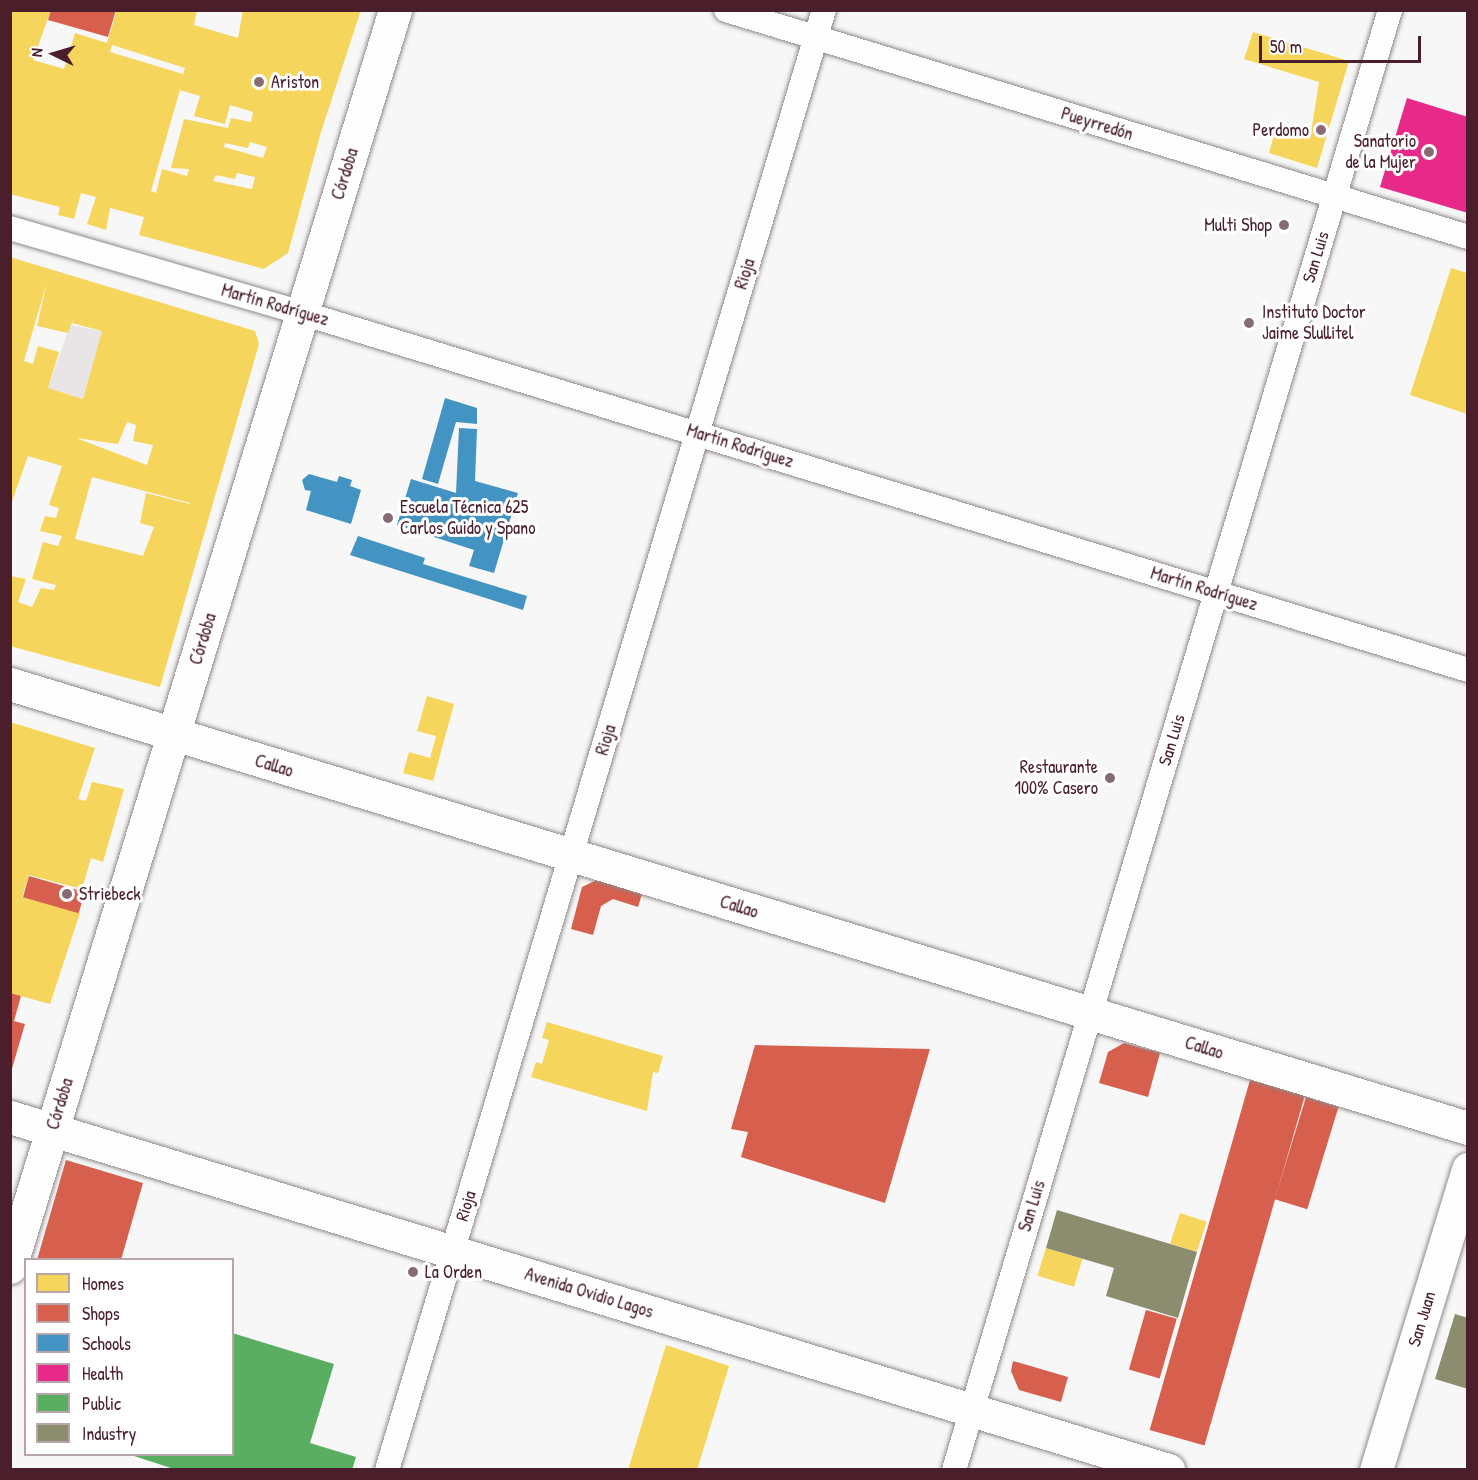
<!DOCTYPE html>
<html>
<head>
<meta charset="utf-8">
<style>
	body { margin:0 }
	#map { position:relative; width:1478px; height:1480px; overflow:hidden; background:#f7f7f7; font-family:"Patrick Hand",sans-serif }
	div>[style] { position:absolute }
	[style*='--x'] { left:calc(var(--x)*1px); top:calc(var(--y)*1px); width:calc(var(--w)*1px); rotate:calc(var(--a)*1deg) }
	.green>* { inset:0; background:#e9e5e6 }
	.homes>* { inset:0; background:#f6d55c; transform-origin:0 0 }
	.shops>* { inset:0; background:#d6604d; transform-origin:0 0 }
	.schools>* { inset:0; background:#4393c3 }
	.health>* { inset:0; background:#e7298a }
	.public>* { inset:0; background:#5aae61 }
	.industry>* { inset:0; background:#8c8c6e }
	.roads { filter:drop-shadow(0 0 2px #90888a) drop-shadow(0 0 2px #90888a) }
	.minor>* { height:24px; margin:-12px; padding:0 12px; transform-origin:12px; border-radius:12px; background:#fefefe }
	.secondary>* { height:33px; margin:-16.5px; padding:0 16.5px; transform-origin:16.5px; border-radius:16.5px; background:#fefefe }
	.dots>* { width:16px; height:16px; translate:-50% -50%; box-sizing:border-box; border:3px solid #fff; border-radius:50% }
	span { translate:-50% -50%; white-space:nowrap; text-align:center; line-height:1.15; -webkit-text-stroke:6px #fff; paint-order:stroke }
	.poi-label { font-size:18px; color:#4a1f2b }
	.left { translate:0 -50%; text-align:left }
	.right { translate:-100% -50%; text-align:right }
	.street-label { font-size:18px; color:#4a1f2b }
	.frame { position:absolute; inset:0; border:12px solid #4a1f2b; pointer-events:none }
	.legend { position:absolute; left:24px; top:1258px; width:210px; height:198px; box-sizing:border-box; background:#fff; border:2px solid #b7a5aa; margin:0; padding:8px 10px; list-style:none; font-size:18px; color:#4a1f2b }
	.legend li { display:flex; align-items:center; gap:12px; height:30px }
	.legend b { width:30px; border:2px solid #b7a5aa }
	.north { position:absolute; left:24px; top:24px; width:60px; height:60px; -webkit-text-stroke:4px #fff; paint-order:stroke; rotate:275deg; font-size:16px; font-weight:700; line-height:24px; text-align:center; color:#4a1f2b }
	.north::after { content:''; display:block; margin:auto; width:21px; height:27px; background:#4a1f2b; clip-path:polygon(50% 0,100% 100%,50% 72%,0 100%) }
	.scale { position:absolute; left:1259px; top:36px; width:162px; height:27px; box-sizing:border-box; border:3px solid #4a1f2b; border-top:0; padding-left:8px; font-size:18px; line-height:21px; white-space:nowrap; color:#4a1f2b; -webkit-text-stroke:4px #fff; paint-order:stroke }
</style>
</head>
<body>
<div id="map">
	<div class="green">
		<div style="clip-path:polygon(70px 325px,102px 331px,83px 399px,48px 388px)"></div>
	</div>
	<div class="homes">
		<div style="clip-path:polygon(evenodd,10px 10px,51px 10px,33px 60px,64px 69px,75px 33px,107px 43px,117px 10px,197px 10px,194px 25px,238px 38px,243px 10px,361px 10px,321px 132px,288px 253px,264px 269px,139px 235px,144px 217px,110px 208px,106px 230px,87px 224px,96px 197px,81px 193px,74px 219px,58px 215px,60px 207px,10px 194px,10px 10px,112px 45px,185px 68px,183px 74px,110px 52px,112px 45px,10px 10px,180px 90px,200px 96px,194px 116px,225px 124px,230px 105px,253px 112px,251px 122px,231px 118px,228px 128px,184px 119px,171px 168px,189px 169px,187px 176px,162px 169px,156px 193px,151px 191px,180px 90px,10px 10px,250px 142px,267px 147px,263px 158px,224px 147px,225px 143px,248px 148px,250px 142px,10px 10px,237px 173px,255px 177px,252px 189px,213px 181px,216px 175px,235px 179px,237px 173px)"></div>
		<div style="clip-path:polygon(1253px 32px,1349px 61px,1317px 168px,1269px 153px,1276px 128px,1310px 139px,1319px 82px,1244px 59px)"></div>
		<div style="clip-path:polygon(evenodd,10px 257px,255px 331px,259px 344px,160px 687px,10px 646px,10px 576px,26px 579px,18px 602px,32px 607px,41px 588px,54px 590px,56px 585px,32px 579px,43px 542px,58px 546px,62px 536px,40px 531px,45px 516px,56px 518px,59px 508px,49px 505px,62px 466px,28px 456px,10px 507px,10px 257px,47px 282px,37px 326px,68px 333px,75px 314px,72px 323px,102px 331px,83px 399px,48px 388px,59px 352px,38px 346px,33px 364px,24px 361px,47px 282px,10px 257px,127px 422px,136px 425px,133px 441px,153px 445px,147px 465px,76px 438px,118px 444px,127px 422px,10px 257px,92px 477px,190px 503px,190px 504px,146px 493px,140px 523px,154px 527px,143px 556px,75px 539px,92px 477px)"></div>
		<div style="clip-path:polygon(1451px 268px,1467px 273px,1467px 414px,1410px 395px)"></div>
		<div style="clip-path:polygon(427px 696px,454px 704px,433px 781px,403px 773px,409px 752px,430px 758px,436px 736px,417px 731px)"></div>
		<div style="clip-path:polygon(10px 722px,95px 748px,78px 799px,86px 801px,92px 782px,124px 789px,103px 862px,91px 858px,82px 889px,29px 875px,22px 897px,80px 913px,50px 1004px,10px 993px)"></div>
		<div style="clip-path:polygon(547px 1022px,663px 1056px,658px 1073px,653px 1072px,647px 1111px,531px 1077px,536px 1062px,542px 1064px,549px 1040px,542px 1038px)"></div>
		<div style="left:1180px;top:1213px;width:28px;height:32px;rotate:18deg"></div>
		<div style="left:1046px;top:1248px;width:38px;height:29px;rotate:17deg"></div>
		<div style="clip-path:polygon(666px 1345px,729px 1366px,697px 1470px,628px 1470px)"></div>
	</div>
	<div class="shops">
		<div style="clip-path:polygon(51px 10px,116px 10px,108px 37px,48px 20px)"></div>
		<div style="left:29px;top:876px;width:58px;height:22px;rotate:16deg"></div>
		<div style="clip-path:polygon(603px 877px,643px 891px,638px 907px,613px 899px,601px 906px,593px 935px,571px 929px,582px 887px)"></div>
		<div style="clip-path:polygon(10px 993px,21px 996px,14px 1021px,25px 1024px,11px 1072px)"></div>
		<div style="clip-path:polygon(1124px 1043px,1160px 1053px,1148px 1097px,1099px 1083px,1108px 1052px)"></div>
		<div style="clip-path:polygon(755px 1045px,930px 1049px,885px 1203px,741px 1157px,748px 1132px,731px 1129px)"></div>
		<div style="left:1250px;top:1080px;width:57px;height:364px;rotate:16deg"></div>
		<div style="left:1306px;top:1097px;width:34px;height:107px;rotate:17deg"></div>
		<div style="clip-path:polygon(66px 1160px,143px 1183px,121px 1260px,37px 1260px)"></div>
		<div style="left:1146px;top:1310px;width:32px;height:62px;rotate:16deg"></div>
		<div style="clip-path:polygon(1013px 1361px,1068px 1377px,1061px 1402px,1019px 1390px,1011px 1371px)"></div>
	</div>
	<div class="schools">
		<div style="clip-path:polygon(445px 398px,477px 408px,477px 424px,456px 422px,438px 484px,422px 479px)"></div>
		<div style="clip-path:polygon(459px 428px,477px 429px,475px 481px,518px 493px,494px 573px,469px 566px,474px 550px,397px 525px,411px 479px,456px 493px)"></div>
		<div style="clip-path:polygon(309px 474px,337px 482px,339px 476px,352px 480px,350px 486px,361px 490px,351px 524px,306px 510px,311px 491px,305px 490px,302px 480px)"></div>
		<div style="clip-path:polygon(358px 536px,425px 558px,423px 564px,527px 596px,523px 610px,350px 555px)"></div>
	</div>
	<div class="health">
		<div style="clip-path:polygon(1407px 98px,1468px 117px,1468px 213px,1380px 187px)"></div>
	</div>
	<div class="public">
		<div style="clip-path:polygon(232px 1333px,334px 1364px,310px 1443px,356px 1457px,352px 1470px,177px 1470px,131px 1455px,232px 1454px)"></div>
	</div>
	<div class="industry">
		<div style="clip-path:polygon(1057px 1210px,1197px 1252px,1178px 1318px,1106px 1296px,1114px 1268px,1046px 1248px)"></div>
		<div style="clip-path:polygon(1455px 1314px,1468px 1318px,1468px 1389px,1435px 1379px)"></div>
	</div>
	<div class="roads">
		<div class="minor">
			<div style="--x:726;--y:10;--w:776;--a:17.01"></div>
			<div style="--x:10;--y:228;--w:304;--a:16.2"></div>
			<div style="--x:302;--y:313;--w:1219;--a:17.02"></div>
			<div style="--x:387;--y:1470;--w:1524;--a:-73.34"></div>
			<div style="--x:954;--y:1470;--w:1524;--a:-73.37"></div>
		</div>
		<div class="secondary">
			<div style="--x:10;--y:684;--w:1524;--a:16.94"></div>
			<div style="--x:10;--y:1117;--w:1211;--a:16.95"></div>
			<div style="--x:10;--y:1267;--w:1315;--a:-72.97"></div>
			<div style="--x:1376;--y:1470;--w:315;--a:-73"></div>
		</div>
	</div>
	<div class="dots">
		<div style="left:259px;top:82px;background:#876b72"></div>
		<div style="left:1321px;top:130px;background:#876b72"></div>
		<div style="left:1429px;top:152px;background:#876b72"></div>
		<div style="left:1284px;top:225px;background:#876b72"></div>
		<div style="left:1249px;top:323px;background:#876b72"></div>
		<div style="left:388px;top:518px;background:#876b72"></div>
		<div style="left:1110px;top:778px;background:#876b72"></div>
		<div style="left:67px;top:894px;background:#876b72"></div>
		<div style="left:413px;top:1272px;background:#876b72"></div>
	</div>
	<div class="poi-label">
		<span class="left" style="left:271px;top:82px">Ariston</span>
		<span class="right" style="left:1309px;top:130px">Perdomo</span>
		<span class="right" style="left:1416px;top:152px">Sanatorio<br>de la Mujer</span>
		<span class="right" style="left:1272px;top:225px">Multi Shop</span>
		<span class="left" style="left:1262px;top:323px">Instituto Doctor<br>Jaime Slullitel</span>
		<span class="left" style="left:400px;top:518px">Escuela Técnica 625<br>Carlos Guido y Spano</span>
		<span class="right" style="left:1098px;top:778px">Restaurante<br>100% Casero</span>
		<span class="left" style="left:79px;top:894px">Striebeck</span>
		<span class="left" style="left:425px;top:1272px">La Orden</span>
	</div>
	<div class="street-label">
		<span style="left:1097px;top:124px;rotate:17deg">Pueyrredón</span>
		<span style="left:345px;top:174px;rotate:-73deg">Córdoba</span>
		<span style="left:1316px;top:257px;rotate:-73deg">San Luis</span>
		<span style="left:745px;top:274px;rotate:-73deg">Rioja</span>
		<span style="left:275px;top:305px;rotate:16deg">Martín Rodríguez</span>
		<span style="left:740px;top:446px;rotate:17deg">Martín Rodríguez</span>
		<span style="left:1204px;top:589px;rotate:17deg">Martín Rodríguez</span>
		<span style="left:203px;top:639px;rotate:-73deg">Córdoba</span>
		<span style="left:606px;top:740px;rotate:-73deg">Rioja</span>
		<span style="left:1172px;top:740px;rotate:-73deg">San Luis</span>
		<span style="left:274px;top:766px;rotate:17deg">Callao</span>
		<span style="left:739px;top:907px;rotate:17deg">Callao</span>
		<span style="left:1204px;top:1048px;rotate:17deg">Callao</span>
		<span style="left:60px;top:1104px;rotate:-73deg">Córdoba</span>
		<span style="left:466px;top:1206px;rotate:-73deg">Rioja</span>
		<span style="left:1032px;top:1206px;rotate:-73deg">San Luis</span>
		<span style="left:589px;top:1293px;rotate:17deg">Avenida Ovidio Lagos</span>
		<span style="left:1422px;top:1319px;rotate:-73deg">San Juan</span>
	</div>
	<div class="frame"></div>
	<ul class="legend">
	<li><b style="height:16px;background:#f6d55c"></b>Homes</li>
	<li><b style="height:16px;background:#d6604d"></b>Shops</li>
	<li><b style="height:16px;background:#4393c3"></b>Schools</li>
	<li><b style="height:16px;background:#e7298a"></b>Health</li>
	<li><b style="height:16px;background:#5aae61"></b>Public</li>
	<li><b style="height:16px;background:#8c8c6e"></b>Industry</li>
	</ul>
	<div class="north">N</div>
	<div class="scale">50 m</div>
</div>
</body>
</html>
